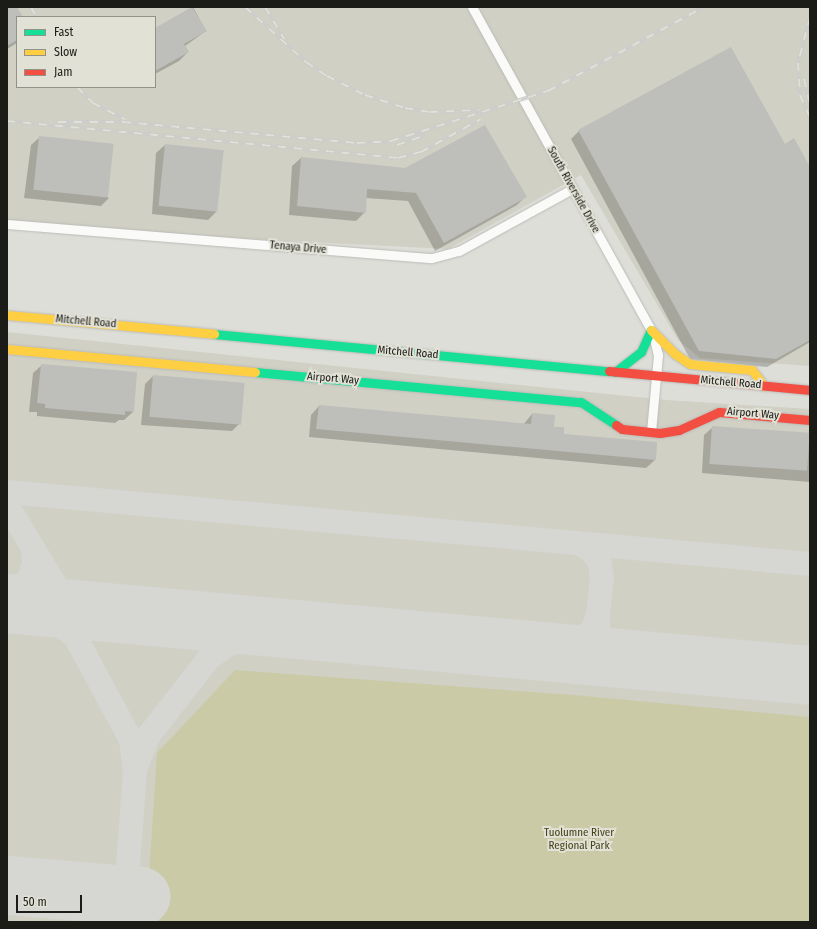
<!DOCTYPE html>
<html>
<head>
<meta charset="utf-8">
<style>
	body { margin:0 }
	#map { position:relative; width:817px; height:929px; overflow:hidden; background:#deded9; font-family:"Fira Sans Condensed",sans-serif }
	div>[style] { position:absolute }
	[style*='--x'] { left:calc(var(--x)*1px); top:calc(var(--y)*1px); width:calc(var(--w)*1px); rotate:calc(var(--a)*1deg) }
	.built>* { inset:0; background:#d0d0c5 }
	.green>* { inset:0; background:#cbcaa7 }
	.shadow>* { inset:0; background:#0003 }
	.taxiway>* { height:24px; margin:-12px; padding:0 12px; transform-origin:12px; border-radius:12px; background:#d6d6d2 }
	.runway>* { height:59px; margin:-29.5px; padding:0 29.5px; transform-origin:29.5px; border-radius:29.5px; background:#d6d6d2 }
	.building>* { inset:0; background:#bebeba; transform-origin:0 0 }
	.roads { filter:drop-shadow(0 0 1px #bbbbb7) drop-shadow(0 0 1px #bbbbb7) }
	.street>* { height:9px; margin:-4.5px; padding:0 4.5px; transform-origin:4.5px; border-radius:4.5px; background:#fafaf9 }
	.fast>* { height:9px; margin:-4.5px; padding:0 4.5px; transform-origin:4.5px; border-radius:4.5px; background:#16e098 }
	.slow>* { height:9px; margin:-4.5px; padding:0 4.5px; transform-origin:4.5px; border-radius:4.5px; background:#ffcf43 }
	.jam>* { height:9px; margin:-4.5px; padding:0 4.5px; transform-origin:4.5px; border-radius:4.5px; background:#f24e42 }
	.rail>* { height:4px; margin-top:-2px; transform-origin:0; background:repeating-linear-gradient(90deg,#e1e1d6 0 8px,#cdcdcb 0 16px); box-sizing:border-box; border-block:1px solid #cdcdcb }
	span { translate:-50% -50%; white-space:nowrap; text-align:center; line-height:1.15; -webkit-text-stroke:4px #e1e1d6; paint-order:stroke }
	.street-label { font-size:11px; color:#1b1b17 }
	.park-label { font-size:11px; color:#434117 }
	.frame { position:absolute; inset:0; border:8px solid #1b1b17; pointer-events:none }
	.legend { position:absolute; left:16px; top:16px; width:140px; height:72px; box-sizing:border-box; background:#e1e1d6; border:1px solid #92928a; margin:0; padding:5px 7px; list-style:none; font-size:12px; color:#1b1b17 }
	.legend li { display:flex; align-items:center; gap:8px; height:20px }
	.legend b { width:20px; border:1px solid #92928a }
	.scale { position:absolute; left:16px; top:895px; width:66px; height:18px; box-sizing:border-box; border:2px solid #1b1b17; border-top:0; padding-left:5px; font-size:12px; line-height:14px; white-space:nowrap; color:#1b1b17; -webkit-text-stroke:3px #e1e1d6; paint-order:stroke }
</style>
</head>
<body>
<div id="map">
	<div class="built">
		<div style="clip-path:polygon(evenodd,7px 7px,810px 7px,810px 366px,700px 358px,678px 340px,581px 175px,448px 249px,7px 227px,7px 7px,17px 17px,155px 17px,155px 87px,17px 87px,17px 17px)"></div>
		<div style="clip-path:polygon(7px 332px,666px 400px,810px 409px,810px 780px,364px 922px,7px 922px)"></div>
	</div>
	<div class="green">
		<div style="clip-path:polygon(235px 670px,574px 695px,810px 717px,810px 922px,146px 922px,157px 753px)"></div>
	</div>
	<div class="shadow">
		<div style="clip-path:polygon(7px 7px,16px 7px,22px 17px,17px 17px,17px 43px,7px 49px)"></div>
		<div style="clip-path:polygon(193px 7px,206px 31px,185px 46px,188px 52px,179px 61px,155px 74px,155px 29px)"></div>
		<div style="clip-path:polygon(579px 131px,784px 146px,810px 169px,810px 342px,767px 367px,690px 359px,571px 139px)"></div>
		<div style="clip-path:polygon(40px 137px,109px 198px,101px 206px,24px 198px,31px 145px)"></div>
		<div style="clip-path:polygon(165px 145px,222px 151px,216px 212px,208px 220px,152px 214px,156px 153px)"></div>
		<div style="clip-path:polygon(301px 158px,405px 169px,525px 197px,517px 205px,435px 251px,408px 201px,366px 198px,365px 212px,356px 221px,289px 215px,292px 166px)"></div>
		<div style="clip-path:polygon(42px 365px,133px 412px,124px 420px,119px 420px,115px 423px,37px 416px,37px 412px,29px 412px,33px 373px)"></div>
		<div style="clip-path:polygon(153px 376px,240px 423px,232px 431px,141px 425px,145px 384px)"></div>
		<div style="clip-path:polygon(319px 406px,523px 425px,532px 414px,563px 434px,655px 460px,646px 468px,309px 437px,311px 415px)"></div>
		<div style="clip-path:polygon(713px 427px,810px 434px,810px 482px,702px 473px,704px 435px)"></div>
	</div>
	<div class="taxiway">
		<div style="--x:7;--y:492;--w:806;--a:5.12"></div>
		<div style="--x:7;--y:505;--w:104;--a:58.8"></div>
		<div style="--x:61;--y:594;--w:20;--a:33"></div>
		<div style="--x:78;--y:605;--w:24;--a:17"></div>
		<div style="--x:7;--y:598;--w:14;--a:-30"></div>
		<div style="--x:19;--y:591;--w:19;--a:-54"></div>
		<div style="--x:30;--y:576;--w:14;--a:-73"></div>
		<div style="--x:34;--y:563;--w:14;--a:-94"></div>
		<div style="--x:19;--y:604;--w:32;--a:22"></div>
		<div style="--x:49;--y:616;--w:35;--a:39"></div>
		<div style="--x:76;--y:638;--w:116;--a:61.7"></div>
		<div style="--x:131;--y:740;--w:31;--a:83"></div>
		<div style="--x:135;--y:771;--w:124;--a:94.2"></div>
		<div style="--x:598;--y:615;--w:14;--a:90"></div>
		<div style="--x:598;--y:629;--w:15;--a:67"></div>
		<div style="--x:604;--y:643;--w:12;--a:48"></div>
		<div style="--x:612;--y:652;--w:17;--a:24"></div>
		<div style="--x:553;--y:652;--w:15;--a:-11"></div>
		<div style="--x:568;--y:649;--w:17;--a:-31"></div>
		<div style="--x:583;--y:640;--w:16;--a:-50"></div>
		<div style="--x:593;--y:628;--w:14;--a:-69"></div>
		<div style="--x:598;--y:615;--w:37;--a:-84"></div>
		<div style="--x:602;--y:578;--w:15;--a:-98"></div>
		<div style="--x:600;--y:563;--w:14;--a:-124"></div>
		<div style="--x:592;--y:551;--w:17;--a:-152"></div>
		<div style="--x:136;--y:767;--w:35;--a:-68"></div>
		<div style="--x:149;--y:735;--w:99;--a:-52"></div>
		<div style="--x:210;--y:657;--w:38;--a:-33"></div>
		<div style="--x:242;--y:636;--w:39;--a:-12"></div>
		<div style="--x:107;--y:922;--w:28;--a:-86"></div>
	</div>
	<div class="runway">
		<div style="--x:7;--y:603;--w:806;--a:5.12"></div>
		<div style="--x:7;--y:885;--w:134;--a:4.7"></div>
	</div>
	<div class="building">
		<div style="clip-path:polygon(7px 7px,17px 7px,23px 17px,17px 17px,17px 40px,7px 46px)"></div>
		<div style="clip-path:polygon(192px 7px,207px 31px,184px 44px,189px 52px,155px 71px,155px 28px)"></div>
		<div style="clip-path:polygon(731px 47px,785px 144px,794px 138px,810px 167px,810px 340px,776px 359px,699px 351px,578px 130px)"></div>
		<div style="clip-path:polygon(485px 125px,527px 197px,444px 243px,416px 193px,367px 189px,366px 213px,297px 206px,301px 157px,405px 168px)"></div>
		<div style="left:39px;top:136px;width:75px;height:54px;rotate:6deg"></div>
		<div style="left:165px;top:144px;width:59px;height:62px;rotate:6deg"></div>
		<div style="clip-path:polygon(41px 364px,137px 372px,134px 412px,125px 411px,125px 415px,45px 408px,45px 404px,37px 403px)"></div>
		<div style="left:153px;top:375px;width:92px;height:42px;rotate:5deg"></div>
		<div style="clip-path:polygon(319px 405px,531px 424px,532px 413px,555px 415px,554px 427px,564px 427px,564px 434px,657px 442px,656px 460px,316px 429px)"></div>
		<div style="left:712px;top:426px;width:98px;height:38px;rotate:4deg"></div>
	</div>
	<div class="roads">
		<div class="street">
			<div style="--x:472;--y:7;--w:374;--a:61"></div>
			<div style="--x:653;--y:334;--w:22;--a:77"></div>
			<div style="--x:658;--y:355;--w:77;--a:95.2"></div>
			<div style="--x:7;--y:224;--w:426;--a:4.6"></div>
			<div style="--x:432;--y:258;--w:28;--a:-15"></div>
			<div style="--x:459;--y:251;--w:129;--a:-28.8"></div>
		</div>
		<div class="fast">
			<div style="--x:214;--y:334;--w:397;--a:5.4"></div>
			<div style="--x:255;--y:372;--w:327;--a:5.3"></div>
			<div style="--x:581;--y:402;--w:42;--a:33.3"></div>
			<div style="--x:615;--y:372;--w:33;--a:-38"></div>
			<div style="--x:641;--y:352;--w:24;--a:-66"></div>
		</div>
		<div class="slow">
			<div style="--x:7;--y:315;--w:208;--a:5.2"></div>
			<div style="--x:651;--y:330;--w:34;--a:45"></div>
			<div style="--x:675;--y:354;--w:18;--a:34"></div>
			<div style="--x:690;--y:364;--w:62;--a:5.5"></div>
			<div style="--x:752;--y:370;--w:20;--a:53"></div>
			<div style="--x:7;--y:349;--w:249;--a:5.3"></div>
		</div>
		<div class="jam">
			<div style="--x:609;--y:371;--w:202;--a:5.4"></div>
			<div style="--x:616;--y:425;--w:7;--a:34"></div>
			<div style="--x:622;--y:429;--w:38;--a:6"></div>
			<div style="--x:660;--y:433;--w:19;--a:-9"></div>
			<div style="--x:679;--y:430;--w:44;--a:-24.2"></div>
			<div style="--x:719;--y:412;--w:91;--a:5"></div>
		</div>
	</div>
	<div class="rail">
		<div style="--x:31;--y:7;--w:11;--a:63"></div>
		<div style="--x:245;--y:7;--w:82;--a:42"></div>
		<div style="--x:306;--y:62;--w:25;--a:34"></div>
		<div style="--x:327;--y:76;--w:42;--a:26.6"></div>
		<div style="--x:365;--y:95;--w:42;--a:18"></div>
		<div style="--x:405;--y:108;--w:25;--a:9"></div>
		<div style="--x:430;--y:112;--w:49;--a:-2.3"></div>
		<div style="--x:265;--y:7;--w:37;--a:59"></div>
		<div style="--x:810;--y:17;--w:48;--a:104.6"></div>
		<div style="--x:798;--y:63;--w:32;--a:86"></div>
		<div style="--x:800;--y:95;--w:24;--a:66"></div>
		<div style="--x:804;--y:79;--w:26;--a:77"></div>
		<div style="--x:77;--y:87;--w:23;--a:45"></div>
		<div style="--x:93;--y:103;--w:36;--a:27"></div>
		<div style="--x:7;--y:121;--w:393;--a:5.4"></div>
		<div style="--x:398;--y:158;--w:24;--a:-15"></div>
		<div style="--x:421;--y:152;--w:68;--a:-28.8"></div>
		<div style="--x:58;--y:122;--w:65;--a:0"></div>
		<div style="--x:123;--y:122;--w:235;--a:5.1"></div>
		<div style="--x:357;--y:143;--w:34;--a:-3"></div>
		<div style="--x:391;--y:141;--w:165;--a:-17.7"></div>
		<div style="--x:548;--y:91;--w:177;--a:-28.3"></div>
		<div style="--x:397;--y:145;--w:31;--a:-19"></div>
	</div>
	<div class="street-label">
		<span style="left:573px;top:190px;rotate:61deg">South Riverside Drive</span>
		<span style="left:298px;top:248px;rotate:5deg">Tenaya Drive</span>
		<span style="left:86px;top:322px;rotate:5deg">Mitchell Road</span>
		<span style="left:408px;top:353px;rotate:5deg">Mitchell Road</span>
		<span style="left:333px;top:379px;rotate:5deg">Airport Way</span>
		<span style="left:731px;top:383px;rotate:5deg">Mitchell Road</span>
		<span style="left:753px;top:414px;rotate:5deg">Airport Way</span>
	</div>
	<div class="park-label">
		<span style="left:579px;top:840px">Tuolumne River<br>Regional Park</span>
	</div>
	<div class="frame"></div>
	<ul class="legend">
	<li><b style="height:5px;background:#16e098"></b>Fast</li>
	<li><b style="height:5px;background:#ffcf43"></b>Slow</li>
	<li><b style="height:5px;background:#f24e42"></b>Jam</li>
	</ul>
	<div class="scale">50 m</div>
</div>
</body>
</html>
